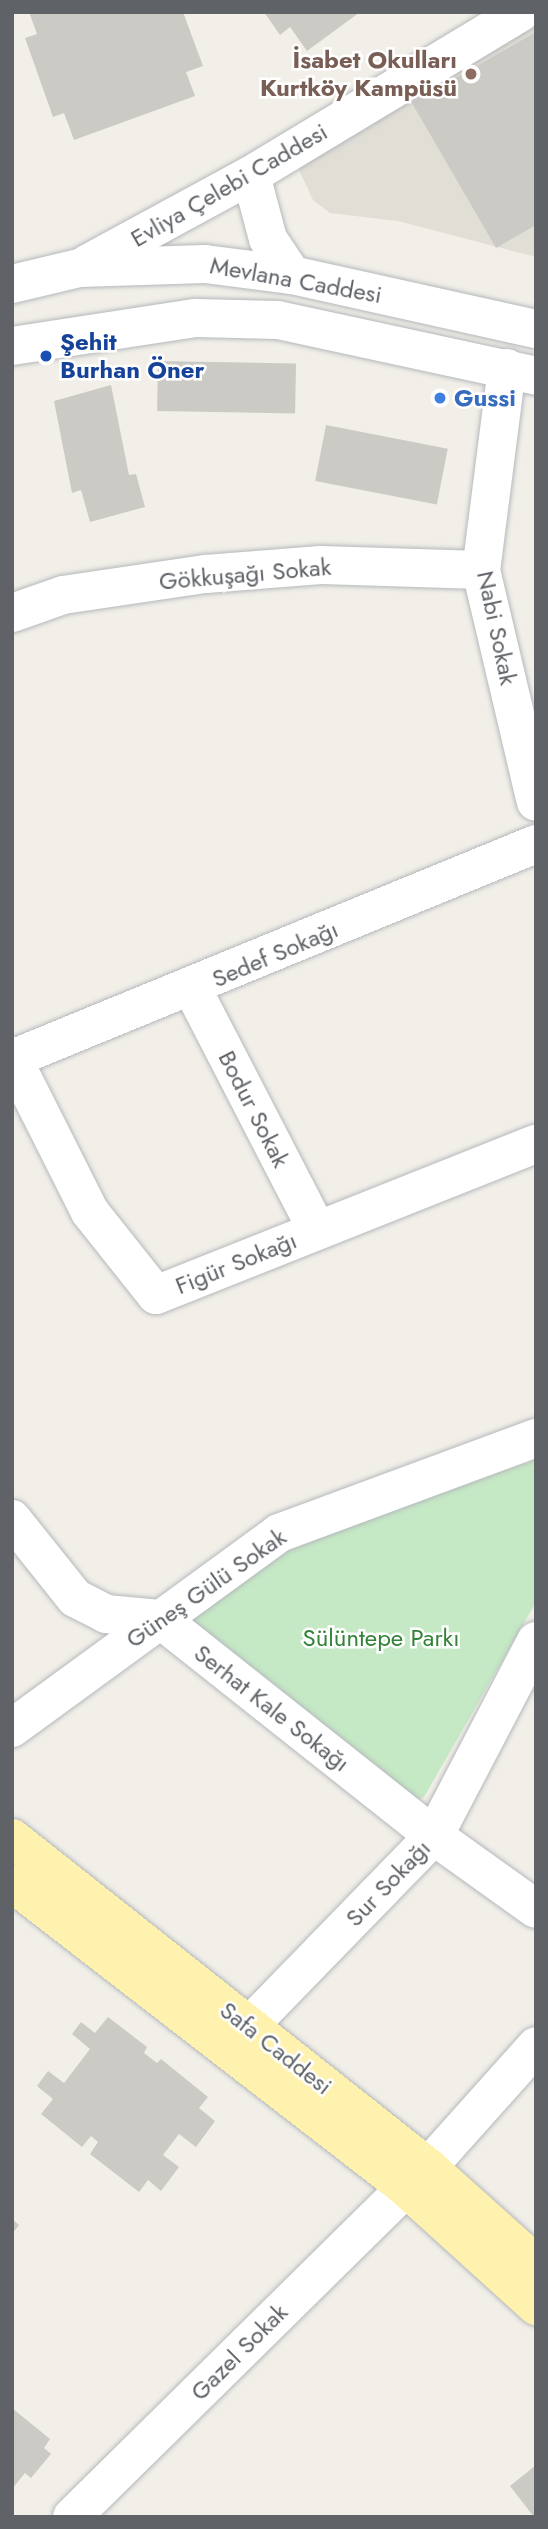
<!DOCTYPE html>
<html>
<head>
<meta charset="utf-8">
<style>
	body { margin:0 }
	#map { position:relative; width:548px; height:2529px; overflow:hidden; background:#f1efe8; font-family:Jost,sans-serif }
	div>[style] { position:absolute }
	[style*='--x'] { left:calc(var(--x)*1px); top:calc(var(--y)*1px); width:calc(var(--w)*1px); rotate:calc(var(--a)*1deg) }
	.education>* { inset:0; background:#e1ded6 }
	.green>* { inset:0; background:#c5e8c5 }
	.building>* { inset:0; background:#cccac5; transform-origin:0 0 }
	.roads { filter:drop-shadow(0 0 2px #b5b8bc) drop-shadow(0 0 2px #b5b8bc) }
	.minor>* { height:38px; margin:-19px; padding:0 19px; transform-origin:19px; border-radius:19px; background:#fff }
	.major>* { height:38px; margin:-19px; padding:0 19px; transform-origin:19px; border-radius:19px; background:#fff2af }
	.dots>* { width:19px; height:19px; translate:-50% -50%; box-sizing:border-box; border:4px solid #fff; border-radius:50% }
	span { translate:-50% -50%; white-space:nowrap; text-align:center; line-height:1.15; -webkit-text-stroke:5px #fff; paint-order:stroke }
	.education-label { font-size:24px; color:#785e54; font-weight:700 }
	.right { translate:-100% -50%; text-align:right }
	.street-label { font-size:24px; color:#5f6368 }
	.transit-label { font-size:24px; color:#164399; font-weight:700 }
	.left { translate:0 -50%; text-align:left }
	.shop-label { font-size:24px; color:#366cbe; font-weight:700 }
	.park-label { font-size:24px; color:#348238 }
	.frame { position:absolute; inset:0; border:14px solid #5f6368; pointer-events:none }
</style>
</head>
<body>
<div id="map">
	<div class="education">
		<div style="clip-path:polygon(536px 12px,536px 257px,398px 221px,330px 213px,313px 200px,300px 172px,299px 153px)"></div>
	</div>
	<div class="green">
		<div style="clip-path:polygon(536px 1460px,536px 1602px,424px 1797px,412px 1802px,186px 1625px,295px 1542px)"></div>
	</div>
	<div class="building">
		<div style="clip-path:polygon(29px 12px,183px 12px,203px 66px,186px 72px,195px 96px,74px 140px,64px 113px,53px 117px,25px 38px,37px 34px)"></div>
		<div style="clip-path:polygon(264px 12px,360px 12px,307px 51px,290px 27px,280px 35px)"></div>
		<div style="clip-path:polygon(536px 32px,536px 225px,496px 248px,412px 103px)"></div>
		<div style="left:158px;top:361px;width:138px;height:50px;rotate:1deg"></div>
		<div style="clip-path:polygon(111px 385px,129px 475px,136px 474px,145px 507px,90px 522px,81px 490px,72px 493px,54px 401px)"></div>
		<div style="left:326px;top:425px;width:124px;height:57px;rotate:11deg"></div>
		<div style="clip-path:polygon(108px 2017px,147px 2047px,144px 2053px,157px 2063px,161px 2059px,208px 2097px,199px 2108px,215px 2121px,196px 2147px,179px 2134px,163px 2155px,179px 2167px,161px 2191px,148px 2180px,139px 2192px,90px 2154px,98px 2142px,91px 2136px,82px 2147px,41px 2114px,53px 2099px,37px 2086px,48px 2071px,64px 2083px,90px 2049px,72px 2034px,81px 2022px,95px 2033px)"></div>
		<div style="clip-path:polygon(12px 2219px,19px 2225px,12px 2234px)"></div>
		<div style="clip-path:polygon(12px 2408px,50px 2439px,44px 2448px,51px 2454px,31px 2478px,25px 2473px,12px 2489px)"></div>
		<div style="clip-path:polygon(536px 2465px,536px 2517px,534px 2517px,510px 2486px)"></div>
	</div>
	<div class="roads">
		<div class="minor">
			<div style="--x:251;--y:175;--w:66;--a:75.1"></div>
			<div style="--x:268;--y:239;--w:43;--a:56.3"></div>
			<div style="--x:87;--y:264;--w:187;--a:-28.5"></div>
			<div style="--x:251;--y:175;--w:315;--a:-31.1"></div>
			<div style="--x:12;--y:284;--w:69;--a:-13.4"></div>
			<div style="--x:79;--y:268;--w:126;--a:-1.8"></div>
			<div style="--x:205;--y:264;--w:88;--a:7.2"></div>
			<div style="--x:292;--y:275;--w:250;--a:12.5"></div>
			<div style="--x:12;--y:346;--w:186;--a:-8.7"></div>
			<div style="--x:196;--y:318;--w:82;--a:1.4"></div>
			<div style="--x:278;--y:320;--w:264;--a:12.2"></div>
			<div style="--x:507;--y:368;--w:204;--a:97.3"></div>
			<div style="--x:481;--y:570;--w:238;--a:76.7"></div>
			<div style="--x:12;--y:613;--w:54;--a:-19.4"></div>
			<div style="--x:63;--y:595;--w:145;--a:-8.4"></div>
			<div style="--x:206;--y:574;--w:115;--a:-4.5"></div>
			<div style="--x:321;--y:565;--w:160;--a:1.8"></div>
			<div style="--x:192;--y:988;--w:272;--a:62.7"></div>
			<div style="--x:12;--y:1059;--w:566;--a:-22.31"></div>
			<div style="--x:13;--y:1059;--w:171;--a:63.3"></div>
			<div style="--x:90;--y:1212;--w:106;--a:51.5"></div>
			<div style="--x:156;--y:1295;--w:409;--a:-21.7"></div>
			<div style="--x:12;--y:1519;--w:101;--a:51.4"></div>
			<div style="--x:75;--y:1598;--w:35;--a:27"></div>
			<div style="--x:106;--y:1614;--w:54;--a:5.3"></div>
			<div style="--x:160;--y:1619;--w:350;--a:38.4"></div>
			<div style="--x:434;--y:1836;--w:125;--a:35.6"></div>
			<div style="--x:12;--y:1728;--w:331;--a:-36.1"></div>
			<div style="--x:279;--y:1533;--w:274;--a:-20.3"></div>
			<div style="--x:248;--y:2027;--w:267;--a:-45.8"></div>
			<div style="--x:434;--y:1836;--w:220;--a:-62.4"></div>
			<div style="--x:428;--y:2167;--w:162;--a:-48.2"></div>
			<div style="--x:72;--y:2517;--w:469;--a:-44.6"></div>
		</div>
		<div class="major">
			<div style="--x:12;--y:1838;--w:530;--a:38.34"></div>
			<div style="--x:428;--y:2167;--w:145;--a:41.9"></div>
			<div style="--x:12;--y:1883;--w:498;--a:37.7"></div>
			<div style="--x:406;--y:2188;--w:176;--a:42.2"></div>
		</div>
	</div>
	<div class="dots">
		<div style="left:471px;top:74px;background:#8d6e63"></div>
		<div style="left:46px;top:356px;background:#1a4fb4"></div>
		<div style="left:440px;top:398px;background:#3f7fe0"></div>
	</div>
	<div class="education-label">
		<span class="right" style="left:457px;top:74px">İsabet Okulları<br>Kurtköy Kampüsü</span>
	</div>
	<div class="street-label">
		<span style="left:229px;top:185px;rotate:-30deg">Evliya Çelebi Caddesi</span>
		<span style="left:296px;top:280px;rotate:10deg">Mevlana Caddesi</span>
		<span style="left:245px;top:574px;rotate:-5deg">Gökkuşağı Sokak</span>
		<span style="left:497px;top:628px;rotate:78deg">Nabi Sokak</span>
		<span style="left:275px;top:954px;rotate:-23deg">Sedef Sokağı</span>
		<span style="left:254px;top:1109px;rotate:63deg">Bodur Sokak</span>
		<span style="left:236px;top:1263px;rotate:-22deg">Figür Sokağı</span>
		<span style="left:206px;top:1588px;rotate:-35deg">Güneş Gülü Sokak</span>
		<span style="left:272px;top:1708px;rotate:38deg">Serhat Kale Sokağı</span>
		<span style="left:388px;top:1883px;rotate:-46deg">Sur Sokağı</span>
		<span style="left:276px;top:2048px;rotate:38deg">Safa Caddesi</span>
		<span style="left:239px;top:2352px;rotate:-45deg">Gazel Sokak</span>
	</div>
	<div class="transit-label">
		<span class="left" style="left:60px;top:356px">Şehit<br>Burhan Öner</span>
	</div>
	<div class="shop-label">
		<span class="left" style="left:454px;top:398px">Gussi</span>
	</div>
	<div class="park-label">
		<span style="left:381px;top:1638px">Sülüntepe Parkı</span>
	</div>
	<div class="frame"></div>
</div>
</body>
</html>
